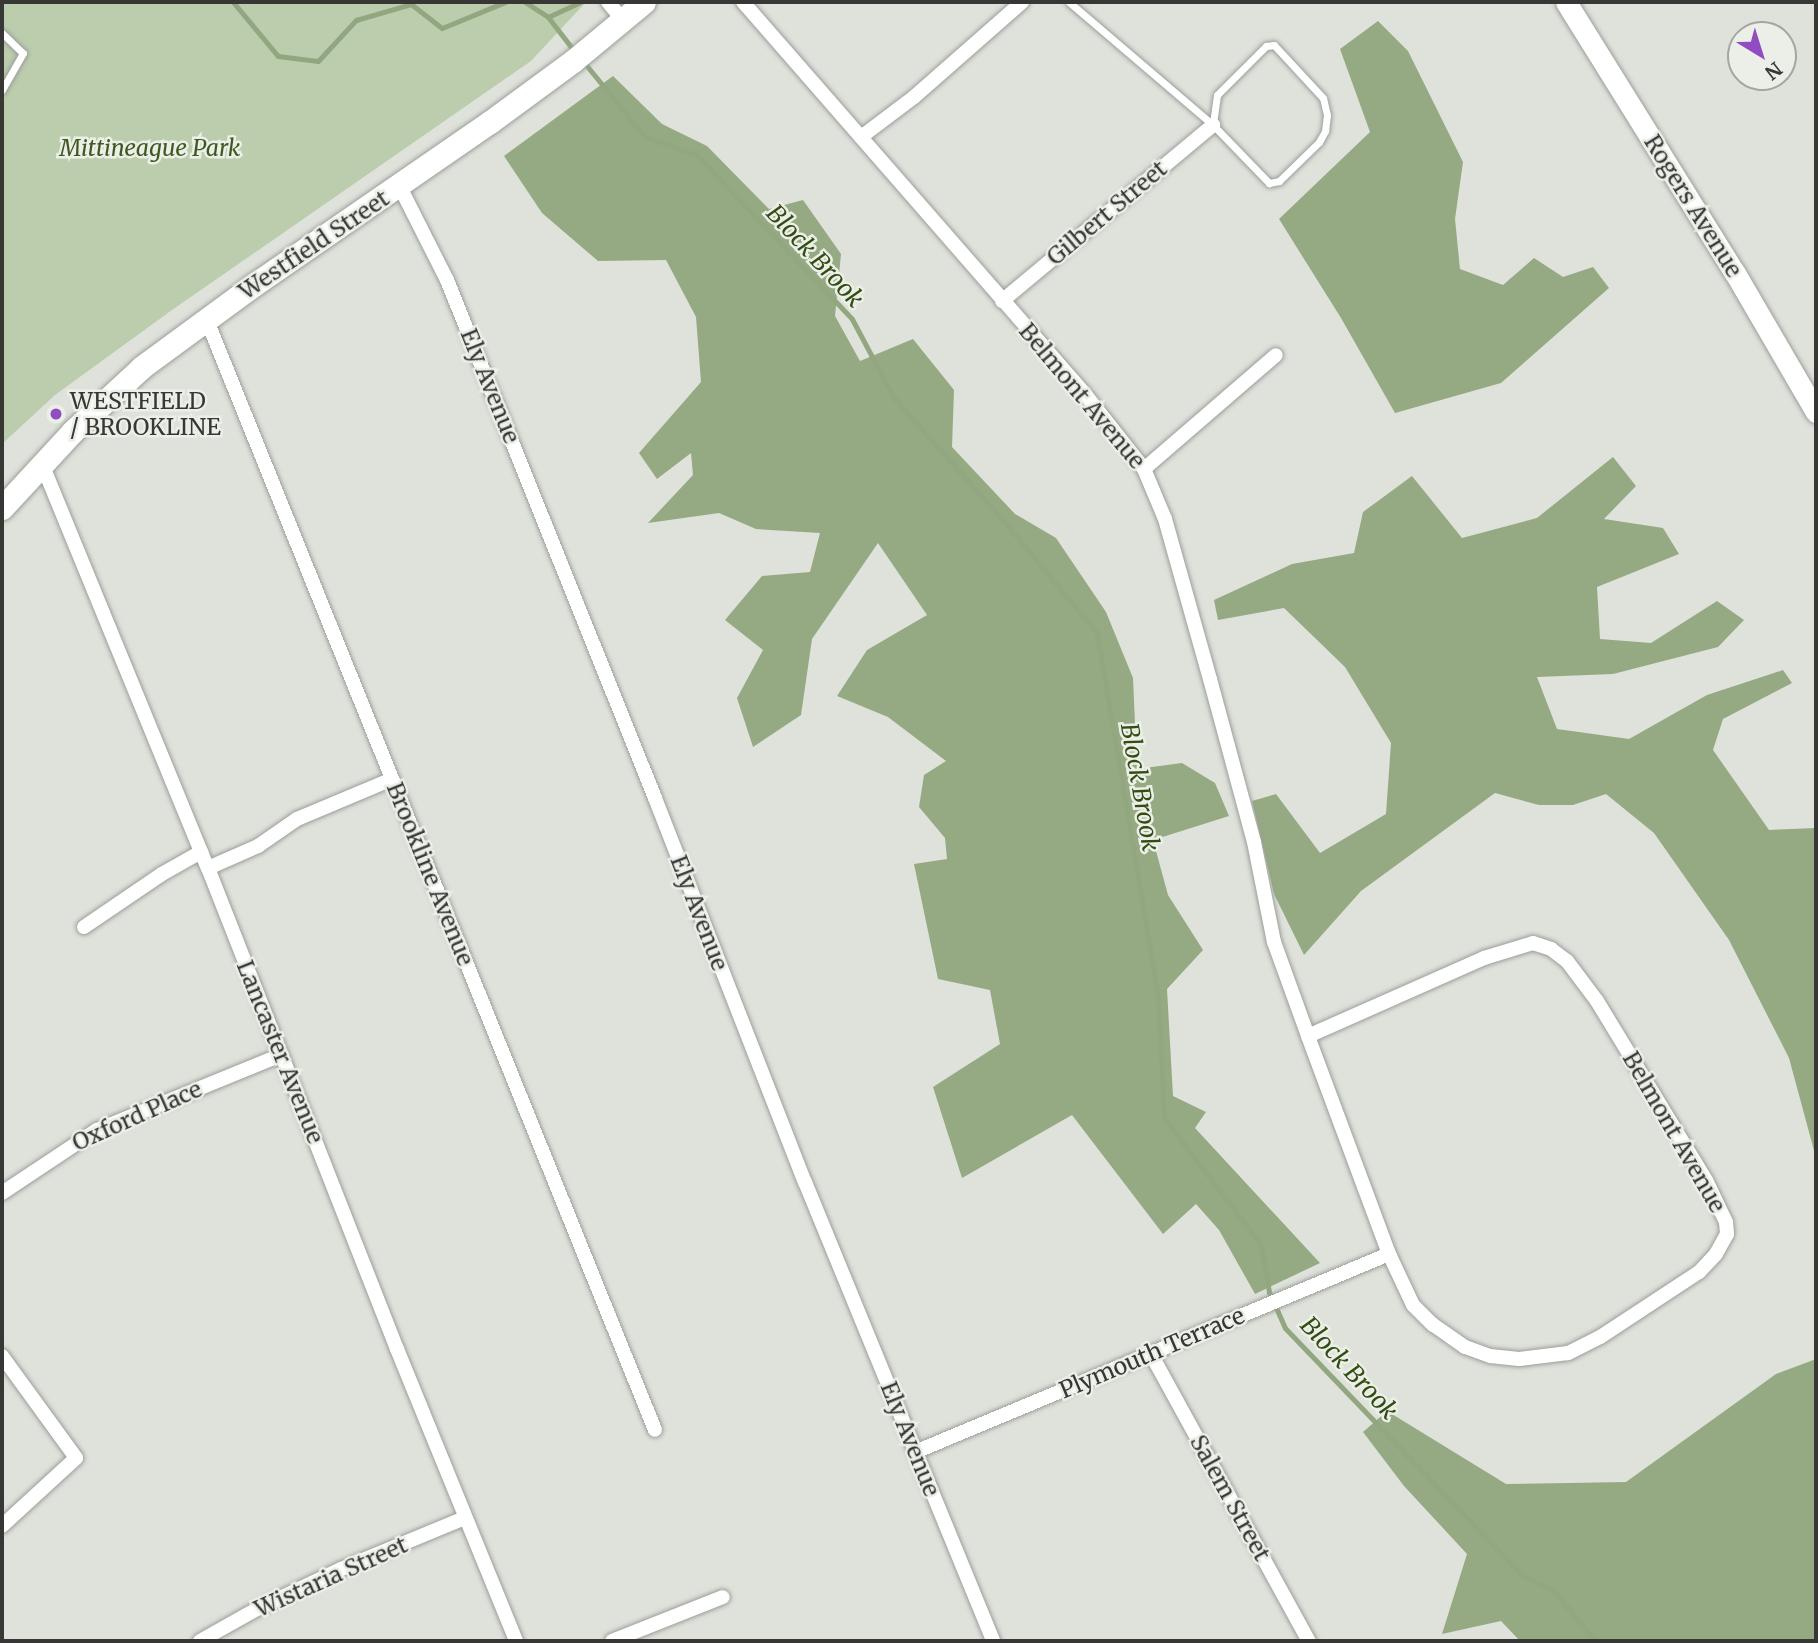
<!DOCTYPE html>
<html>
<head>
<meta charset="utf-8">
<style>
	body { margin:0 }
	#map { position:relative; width:1818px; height:1643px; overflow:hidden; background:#dee2db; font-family:Merriweather,serif }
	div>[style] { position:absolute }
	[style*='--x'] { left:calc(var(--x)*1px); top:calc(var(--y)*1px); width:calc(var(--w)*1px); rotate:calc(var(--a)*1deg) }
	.green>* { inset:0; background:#bccdae }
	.forest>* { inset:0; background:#95aa82 }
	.stream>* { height:5px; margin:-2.5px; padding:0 2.5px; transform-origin:2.5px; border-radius:2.5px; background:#92a780 }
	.roads { filter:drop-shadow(0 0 2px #9b9f99) drop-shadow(0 0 2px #9b9f99) }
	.lane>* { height:7px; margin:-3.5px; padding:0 3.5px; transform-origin:3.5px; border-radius:3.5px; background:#fff }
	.street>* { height:14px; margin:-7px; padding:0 7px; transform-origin:7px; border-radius:7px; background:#fff }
	.secondary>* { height:21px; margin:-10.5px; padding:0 10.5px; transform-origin:10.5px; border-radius:10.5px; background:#fff }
	.primary>* { height:23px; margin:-11.5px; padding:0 11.5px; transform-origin:11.5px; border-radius:11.5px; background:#fff }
	.dots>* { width:19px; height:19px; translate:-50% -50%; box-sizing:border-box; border:4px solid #ebefe8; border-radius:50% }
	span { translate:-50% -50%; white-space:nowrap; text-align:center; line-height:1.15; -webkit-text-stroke:5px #ebefe8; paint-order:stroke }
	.park-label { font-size:23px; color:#3f5a21; font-style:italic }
	.street-label { font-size:23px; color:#373836 }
	.poi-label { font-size:23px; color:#373836 }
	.left { translate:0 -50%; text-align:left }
	.water-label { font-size:24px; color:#324c11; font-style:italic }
	.frame { position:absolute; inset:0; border:4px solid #373836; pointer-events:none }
	.north { position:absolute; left:1727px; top:21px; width:70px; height:70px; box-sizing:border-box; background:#ebefe8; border:2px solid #a3a6a1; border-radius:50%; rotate:142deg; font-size:19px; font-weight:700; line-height:28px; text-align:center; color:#373836 }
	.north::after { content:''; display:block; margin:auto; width:24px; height:32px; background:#904cc0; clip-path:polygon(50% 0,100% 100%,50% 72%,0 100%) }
</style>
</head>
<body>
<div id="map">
	<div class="green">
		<div style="clip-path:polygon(2px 2px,586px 2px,531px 61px,172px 310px,55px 395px,2px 444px)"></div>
	</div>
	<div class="forest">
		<div style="clip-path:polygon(1378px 21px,1408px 51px,1463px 162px,1455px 219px,1460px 269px,1503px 285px,1534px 258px,1563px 277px,1593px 267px,1609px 288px,1501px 383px,1395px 413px,1341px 318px,1279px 219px,1370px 132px,1340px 49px)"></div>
		<div style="clip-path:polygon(613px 76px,662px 124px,707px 146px,769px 209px,803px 200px,841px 254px,835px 316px,860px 361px,913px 339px,954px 390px,952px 447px,1015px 514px,1056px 538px,1106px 612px,1133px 678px,1137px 769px,1182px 763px,1215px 783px,1229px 816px,1153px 840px,1168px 895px,1203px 950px,1167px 989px,1173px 1096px,1206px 1112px,1195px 1128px,1320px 1263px,1255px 1294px,1219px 1230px,1196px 1204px,1163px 1234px,1072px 1115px,962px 1178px,933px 1087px,1000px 1044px,990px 990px,938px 979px,914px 864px,947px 859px,945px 838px,919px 807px,924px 775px,946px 761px,888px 717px,837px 696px,867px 650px,927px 615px,878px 543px,812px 639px,801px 715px,753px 747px,737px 698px,763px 650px,725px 620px,762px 576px,810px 572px,820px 533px,756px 529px,719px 513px,648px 523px,693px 475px,691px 453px,657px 479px,639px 453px,701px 382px,696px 317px,666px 260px,598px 261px,542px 213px,504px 156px)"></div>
		<div style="clip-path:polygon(1613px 457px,1636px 486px,1604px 519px,1663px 528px,1679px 554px,1597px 587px,1600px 639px,1651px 643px,1717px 601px,1744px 620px,1718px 647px,1613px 674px,1537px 677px,1557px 729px,1629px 739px,1707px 695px,1783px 670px,1792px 683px,1723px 719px,1713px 750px,1769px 830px,1816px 828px,1816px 1158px,1789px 1058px,1729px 940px,1654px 833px,1606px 794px,1573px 805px,1539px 805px,1495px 793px,1361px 891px,1304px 955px,1274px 894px,1252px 801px,1276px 794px,1320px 853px,1386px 814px,1391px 743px,1345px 667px,1284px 608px,1218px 620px,1214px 600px,1292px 564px,1354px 553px,1363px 512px,1412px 476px,1462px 538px,1537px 518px)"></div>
		<div style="clip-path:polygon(1816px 1359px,1816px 1641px,1520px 1641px,1501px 1621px,1442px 1634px,1467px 1554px,1404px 1486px,1363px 1432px,1387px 1411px,1506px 1484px,1626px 1482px,1776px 1374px)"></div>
	</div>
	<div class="stream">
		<div style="--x:233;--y:2;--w:70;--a:50.2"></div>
		<div style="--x:278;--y:56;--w:40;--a:7.1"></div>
		<div style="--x:318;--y:61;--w:56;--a:-47.2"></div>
		<div style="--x:356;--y:20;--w:57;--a:-16.2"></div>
		<div style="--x:411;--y:4;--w:39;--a:38"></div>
		<div style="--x:442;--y:28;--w:68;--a:-22.4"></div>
		<div style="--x:525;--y:2;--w:27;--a:33"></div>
		<div style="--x:548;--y:17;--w:44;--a:52.4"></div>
		<div style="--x:548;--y:17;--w:35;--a:-25"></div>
		<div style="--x:582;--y:60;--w:98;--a:50.8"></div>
		<div style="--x:644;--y:136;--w:58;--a:20.3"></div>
		<div style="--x:698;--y:156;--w:224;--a:46.6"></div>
		<div style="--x:852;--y:319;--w:89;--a:62"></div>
		<div style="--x:894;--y:398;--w:170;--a:48.3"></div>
		<div style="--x:1007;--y:525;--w:141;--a:50.2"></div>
		<div style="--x:1097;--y:633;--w:368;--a:80.5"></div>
		<div style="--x:1158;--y:996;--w:122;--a:87.2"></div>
		<div style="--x:1164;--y:1118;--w:160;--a:52.6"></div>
		<div style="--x:1261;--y:1245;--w:48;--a:80.3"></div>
		<div style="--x:1269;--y:1292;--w:39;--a:66"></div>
		<div style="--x:1285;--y:1328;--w:344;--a:46.2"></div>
		<div style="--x:1523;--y:1576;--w:33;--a:25"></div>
		<div style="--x:1553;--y:1590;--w:66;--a:50.5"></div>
	</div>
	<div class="roads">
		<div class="lane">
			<div style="--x:1069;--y:2;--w:189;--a:40.5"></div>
			<div style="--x:1213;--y:125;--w:81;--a:46"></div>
			<div style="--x:1269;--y:183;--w:10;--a:-11"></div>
			<div style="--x:1279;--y:181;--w:56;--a:-44.3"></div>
			<div style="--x:1319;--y:142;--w:13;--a:-61"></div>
			<div style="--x:1325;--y:131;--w:16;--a:-83"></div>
			<div style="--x:1327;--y:115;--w:17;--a:-103"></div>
			<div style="--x:1323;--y:98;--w:72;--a:-132.8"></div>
			<div style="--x:1274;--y:45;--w:8;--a:173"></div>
			<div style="--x:1266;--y:46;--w:69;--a:135"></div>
			<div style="--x:1217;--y:95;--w:30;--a:98"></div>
			<div style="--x:2;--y:33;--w:29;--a:44"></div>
			<div style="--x:23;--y:53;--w:43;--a:119.6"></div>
		</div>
		<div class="street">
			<div style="--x:608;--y:2;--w:23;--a:50"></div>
			<div style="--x:743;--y:2;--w:520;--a:48.9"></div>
			<div style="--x:1085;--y:394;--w:95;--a:51.8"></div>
			<div style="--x:1144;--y:469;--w:54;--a:67.2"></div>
			<div style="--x:1165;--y:519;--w:166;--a:74.3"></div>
			<div style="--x:1210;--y:679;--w:169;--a:74.9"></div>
			<div style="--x:1254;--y:842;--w:102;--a:78.7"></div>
			<div style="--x:1274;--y:942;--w:100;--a:70.1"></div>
			<div style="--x:861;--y:137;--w:66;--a:-37"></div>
			<div style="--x:914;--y:97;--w:144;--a:-41.3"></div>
			<div style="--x:400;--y:187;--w:104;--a:63.2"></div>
			<div style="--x:447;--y:280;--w:558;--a:68.12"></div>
			<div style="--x:655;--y:798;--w:412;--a:68.7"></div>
			<div style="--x:805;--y:1182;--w:496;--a:67.7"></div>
			<div style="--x:1002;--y:301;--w:275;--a:-39.8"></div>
			<div style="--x:206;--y:318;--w:1199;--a:68.01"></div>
			<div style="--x:42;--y:464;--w:437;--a:67.7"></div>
			<div style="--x:208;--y:868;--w:517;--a:68.55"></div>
			<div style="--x:397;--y:1349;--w:315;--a:67.8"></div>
			<div style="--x:1144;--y:469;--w:174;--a:-40.8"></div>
			<div style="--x:208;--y:868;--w:55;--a:-23.7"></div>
			<div style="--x:258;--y:846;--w:47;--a:-34.7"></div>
			<div style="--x:297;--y:819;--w:103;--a:-22.8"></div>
			<div style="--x:84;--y:927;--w:94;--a:-34.2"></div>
			<div style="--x:162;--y:874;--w:45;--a:-29.4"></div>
			<div style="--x:1533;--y:943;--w:19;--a:18"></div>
			<div style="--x:1551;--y:949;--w:20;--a:37"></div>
			<div style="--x:1567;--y:961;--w:50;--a:53.1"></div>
			<div style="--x:1597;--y:1001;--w:210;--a:58.7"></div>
			<div style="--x:1706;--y:1180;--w:47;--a:64.5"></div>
			<div style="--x:1726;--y:1222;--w:12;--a:85"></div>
			<div style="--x:1727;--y:1234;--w:23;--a:119"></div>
			<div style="--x:1716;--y:1254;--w:25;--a:133"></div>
			<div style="--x:1699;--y:1272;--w:118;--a:146.7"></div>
			<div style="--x:1600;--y:1337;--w:36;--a:153"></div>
			<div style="--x:1568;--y:1353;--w:49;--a:173"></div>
			<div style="--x:1519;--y:1359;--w:29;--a:-174"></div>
			<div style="--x:1490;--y:1356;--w:27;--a:-160"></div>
			<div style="--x:1465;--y:1347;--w:39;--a:-145"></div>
			<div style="--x:1433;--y:1325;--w:28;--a:-135"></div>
			<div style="--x:1413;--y:1305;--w:56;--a:-115.2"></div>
			<div style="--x:1389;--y:1254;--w:233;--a:-110.4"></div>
			<div style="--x:1308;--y:1036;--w:193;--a:-23.9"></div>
			<div style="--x:1484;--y:958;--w:51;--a:-17"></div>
			<div style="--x:2;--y:1193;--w:114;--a:-33.6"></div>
			<div style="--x:97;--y:1130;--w:199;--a:-22.2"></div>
			<div style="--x:1151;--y:1354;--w:328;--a:61.2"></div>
			<div style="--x:2;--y:1356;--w:126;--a:54"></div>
			<div style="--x:76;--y:1458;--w:100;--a:137.4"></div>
			<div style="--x:915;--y:1452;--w:514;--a:-22.67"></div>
			<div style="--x:200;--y:1641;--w:65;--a:-29.3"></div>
			<div style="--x:257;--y:1609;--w:93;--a:-25.5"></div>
			<div style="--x:341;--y:1569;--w:134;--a:-22.4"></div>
			<div style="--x:612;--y:1641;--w:119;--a:-21.6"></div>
		</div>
		<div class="secondary">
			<div style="--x:1566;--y:2;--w:319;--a:58.1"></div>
			<div style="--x:1735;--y:273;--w:161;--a:59.8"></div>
		</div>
		<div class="primary">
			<div style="--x:2;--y:508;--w:105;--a:-47.3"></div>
			<div style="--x:73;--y:431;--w:94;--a:-42.8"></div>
			<div style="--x:142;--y:367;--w:140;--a:-36.3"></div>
			<div style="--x:255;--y:284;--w:285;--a:-34.6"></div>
			<div style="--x:490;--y:122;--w:103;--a:-36.3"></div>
			<div style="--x:573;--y:61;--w:92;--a:-39.7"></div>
		</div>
	</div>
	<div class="dots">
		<div style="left:56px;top:414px;background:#904cc0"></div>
	</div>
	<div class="park-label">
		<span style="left:150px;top:148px">Mittineague Park</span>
	</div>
	<div class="street-label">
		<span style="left:1693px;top:206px;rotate:58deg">Rogers Avenue</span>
		<span style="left:1107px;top:213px;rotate:-40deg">Gilbert Street</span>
		<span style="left:314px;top:245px;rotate:-34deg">Westfield Street</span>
		<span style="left:490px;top:386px;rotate:68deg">Ely Avenue</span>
		<span style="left:1082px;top:396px;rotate:50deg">Belmont Avenue</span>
		<span style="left:430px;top:874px;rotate:68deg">Brookline Avenue</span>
		<span style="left:699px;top:913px;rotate:69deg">Ely Avenue</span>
		<span style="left:280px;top:1052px;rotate:68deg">Lancaster Avenue</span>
		<span style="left:137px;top:1116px;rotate:-24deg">Oxford Place</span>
		<span style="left:1674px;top:1132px;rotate:60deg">Belmont Avenue</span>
		<span style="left:1152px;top:1353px;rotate:-23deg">Plymouth Terrace</span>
		<span style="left:910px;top:1439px;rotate:68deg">Ely Avenue</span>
		<span style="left:1230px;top:1498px;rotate:61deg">Salem Street</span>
		<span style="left:331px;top:1577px;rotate:-24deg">Wistaria Street</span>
	</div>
	<div class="poi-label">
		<span class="left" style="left:70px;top:414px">WESTFIELD<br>/ BROOKLINE</span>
	</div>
	<div class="water-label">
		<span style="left:815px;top:256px;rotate:47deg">Block Brook</span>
		<span style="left:1140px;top:787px;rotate:80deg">Block Brook</span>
		<span style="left:1349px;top:1368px;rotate:47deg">Block Brook</span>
	</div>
	<div class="frame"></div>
	<div class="north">N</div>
</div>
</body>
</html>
